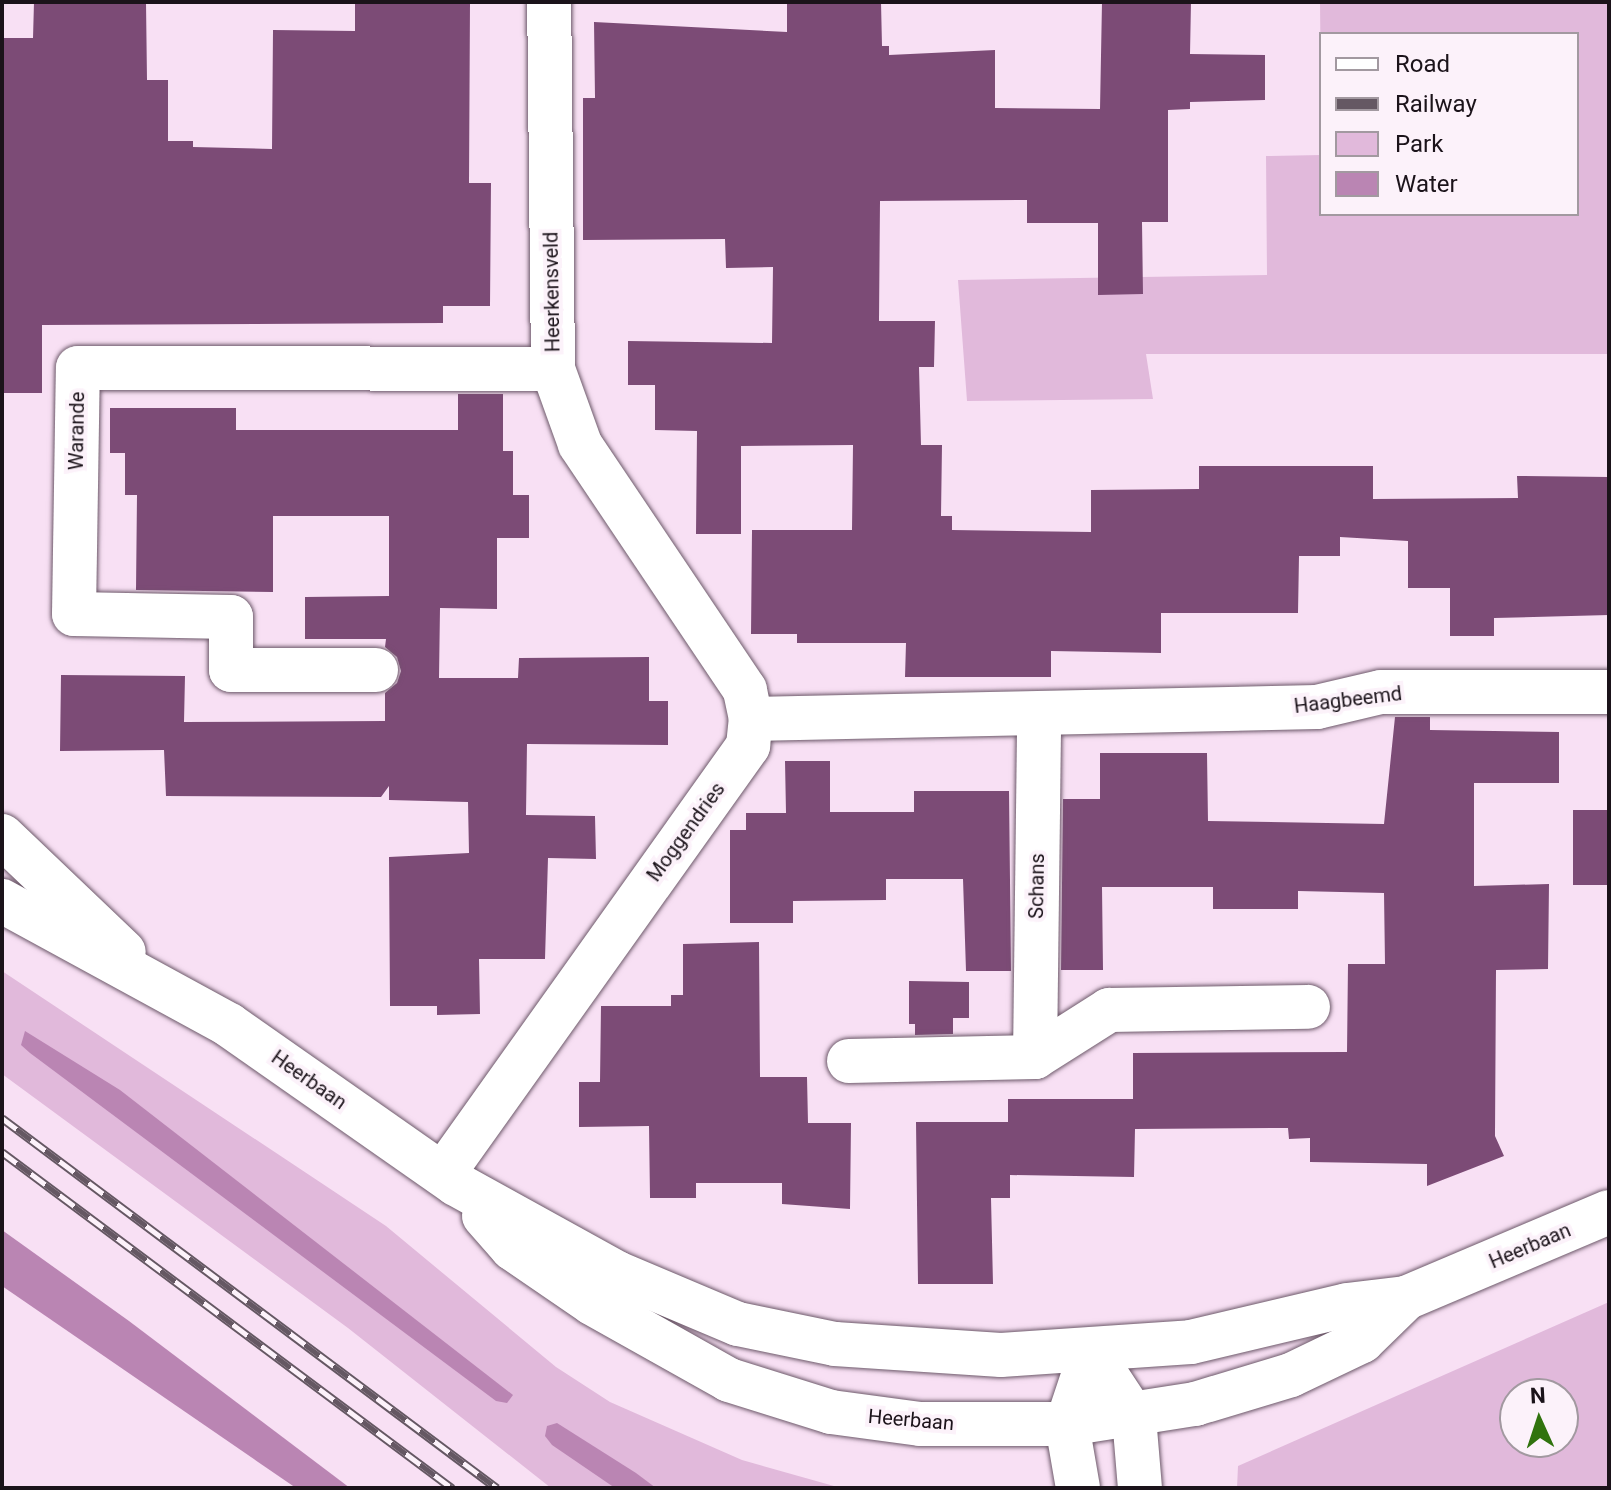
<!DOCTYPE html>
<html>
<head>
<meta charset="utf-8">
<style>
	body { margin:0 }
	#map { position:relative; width:1611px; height:1490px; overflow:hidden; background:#f8e0f4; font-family:Roboto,sans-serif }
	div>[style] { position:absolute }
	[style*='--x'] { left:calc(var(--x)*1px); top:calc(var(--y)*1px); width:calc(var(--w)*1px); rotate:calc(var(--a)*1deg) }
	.green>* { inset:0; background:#e1b9db }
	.water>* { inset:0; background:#ba85b3 }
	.building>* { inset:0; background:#7c4b76; transform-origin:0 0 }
	.roads { filter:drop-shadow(0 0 2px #6d596a) drop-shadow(0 0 2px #6d596a) }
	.street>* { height:44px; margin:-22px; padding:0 22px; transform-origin:22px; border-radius:22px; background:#fff }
	.secondary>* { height:44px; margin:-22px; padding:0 22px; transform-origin:22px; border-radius:22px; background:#fff }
	.rail>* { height:9px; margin-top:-4.5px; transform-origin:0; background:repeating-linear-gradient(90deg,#fcf2fa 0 18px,#655863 0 36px); box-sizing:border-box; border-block:2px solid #655863 }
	span { translate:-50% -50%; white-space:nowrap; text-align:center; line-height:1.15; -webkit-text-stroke:8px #fcf2fa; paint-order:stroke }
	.street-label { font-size:20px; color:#1b131a }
	.frame { position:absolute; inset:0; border:4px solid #1b131a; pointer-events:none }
	.legend { position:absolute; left:1319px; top:32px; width:260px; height:184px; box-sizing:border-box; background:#fcf2fa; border:2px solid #a299a0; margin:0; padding:10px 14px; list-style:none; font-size:24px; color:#1b131a }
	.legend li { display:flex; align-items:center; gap:16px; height:40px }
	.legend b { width:40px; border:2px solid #a299a0 }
	.north { position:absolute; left:1499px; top:1378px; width:80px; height:80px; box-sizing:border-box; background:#fcf2fa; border:2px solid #a299a0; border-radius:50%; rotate:357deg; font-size:22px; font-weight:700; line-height:32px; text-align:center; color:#1b131a }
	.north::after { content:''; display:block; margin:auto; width:28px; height:36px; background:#31730e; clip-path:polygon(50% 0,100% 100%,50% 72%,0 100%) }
</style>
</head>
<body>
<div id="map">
	<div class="green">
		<div style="clip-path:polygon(1320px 2px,1609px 2px,1609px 354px,1146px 354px,1153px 399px,967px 401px,958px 280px,1267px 275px,1266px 156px,1321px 155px,1321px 214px,1577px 214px,1577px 34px,1321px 34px,1321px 102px)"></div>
		<div style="clip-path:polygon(2px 971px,386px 1226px,556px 1367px,610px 1402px,742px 1460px,841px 1488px,551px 1488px,348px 1328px,2px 1074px)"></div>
		<div style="clip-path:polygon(evenodd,1609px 1302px,1609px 1488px,1237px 1488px,1238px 1466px,1609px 1302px,1515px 1394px,1563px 1394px,1563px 1442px,1515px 1442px,1515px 1394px)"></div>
	</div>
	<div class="water">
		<div style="clip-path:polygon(25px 1031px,120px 1090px,513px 1395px,507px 1403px,496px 1401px,30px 1053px,21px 1045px)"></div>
		<div style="clip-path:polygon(2px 1230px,129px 1321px,350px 1488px,296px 1488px,2px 1286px)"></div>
		<div style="clip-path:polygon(557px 1423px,636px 1473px,656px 1488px,615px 1488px,552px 1445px,545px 1436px,547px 1426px)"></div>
	</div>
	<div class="building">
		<div style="clip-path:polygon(34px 2px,146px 2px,147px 80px,168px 80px,168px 141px,193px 141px,193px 147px,272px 149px,273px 30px,355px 31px,355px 2px,470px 2px,469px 183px,491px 183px,490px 306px,443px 306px,443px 323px,42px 325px,42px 393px,2px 393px,2px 38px,33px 38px)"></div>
		<div style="clip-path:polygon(787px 2px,881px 2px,882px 46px,889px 46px,889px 55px,995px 50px,995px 108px,1100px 109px,1102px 2px,1191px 2px,1190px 54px,1265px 55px,1265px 100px,1190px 102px,1190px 109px,1168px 110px,1168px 222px,1142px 222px,1143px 294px,1098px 295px,1098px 223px,1027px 223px,1027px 200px,880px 201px,879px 321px,935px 321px,934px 367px,919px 367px,921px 445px,942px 445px,941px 516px,952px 516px,952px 530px,1091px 532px,1091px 490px,1199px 489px,1199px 466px,1373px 466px,1373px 499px,1518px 498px,1517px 476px,1609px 477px,1609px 615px,1494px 618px,1494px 636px,1450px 636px,1450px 588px,1408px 588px,1408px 541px,1340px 537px,1340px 556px,1299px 556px,1298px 613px,1161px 613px,1161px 653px,1051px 651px,1051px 677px,905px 677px,906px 643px,797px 643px,797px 634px,751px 634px,752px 530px,852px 530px,853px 445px,741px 446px,741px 534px,696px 534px,697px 431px,655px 430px,655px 385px,628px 385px,628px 341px,772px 343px,773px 267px,726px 268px,725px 239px,583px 240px,583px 98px,595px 98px,594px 22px,787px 32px)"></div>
		<div style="clip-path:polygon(458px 394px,503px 394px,503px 451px,513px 451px,513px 495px,529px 495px,529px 538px,497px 538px,497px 609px,440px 608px,439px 678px,518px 678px,519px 658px,649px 657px,649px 701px,668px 701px,668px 745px,527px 744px,526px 815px,595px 816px,596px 859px,548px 858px,545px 959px,479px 959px,480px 1014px,437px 1015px,437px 1006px,390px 1006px,389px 857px,469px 853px,468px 802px,389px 800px,389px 786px,381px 797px,166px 796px,164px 750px,60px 751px,61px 675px,185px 676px,184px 722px,385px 721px,385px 693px,397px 683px,401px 671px,397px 657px,385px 647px,386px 639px,305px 639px,305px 597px,389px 596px,389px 516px,273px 516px,273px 592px,136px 590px,137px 495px,125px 495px,125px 453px,110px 453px,110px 408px,236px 408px,236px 430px,458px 430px)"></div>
		<div style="clip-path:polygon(1395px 717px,1430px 717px,1430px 730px,1559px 732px,1559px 783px,1474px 783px,1474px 886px,1549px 884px,1548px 969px,1496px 970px,1495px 1136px,1504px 1156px,1427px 1186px,1427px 1164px,1310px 1162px,1310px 1138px,1289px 1139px,1288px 1128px,1135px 1129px,1134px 1177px,1010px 1175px,1010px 1198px,991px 1198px,993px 1284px,918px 1284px,916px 1122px,1008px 1122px,1008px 1099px,1133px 1099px,1133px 1053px,1347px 1052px,1348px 964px,1385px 964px,1384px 893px,1298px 891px,1298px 909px,1213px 909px,1213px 887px,1102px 887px,1103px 970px,1061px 970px,1063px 799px,1100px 799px,1100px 753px,1207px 753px,1208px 821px,1384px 824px)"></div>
		<div style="clip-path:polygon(785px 761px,830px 761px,830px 812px,914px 812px,914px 791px,1009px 791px,1011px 971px,966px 971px,963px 879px,886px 879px,886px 900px,793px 901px,793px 923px,730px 923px,730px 830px,746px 830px,746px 813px,786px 813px)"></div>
		<div style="left:1573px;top:810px;width:36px;height:75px"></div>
		<div style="clip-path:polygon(759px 942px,760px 1077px,807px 1077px,808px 1123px,851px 1123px,850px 1209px,782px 1204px,782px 1183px,696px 1183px,696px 1198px,650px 1198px,649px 1126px,579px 1127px,579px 1082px,600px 1082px,601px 1006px,671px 1006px,671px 995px,683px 995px,683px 944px)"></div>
		<div style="clip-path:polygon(909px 981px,969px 982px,969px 1018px,953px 1018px,953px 1034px,915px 1035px,915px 1024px,909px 1024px)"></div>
	</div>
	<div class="roads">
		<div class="street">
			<div style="--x:376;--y:670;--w:145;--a:180"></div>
			<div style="--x:231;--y:670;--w:53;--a:-90"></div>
			<div style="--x:231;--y:617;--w:157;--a:-178.9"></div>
			<div style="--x:74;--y:614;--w:246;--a:-89.1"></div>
			<div style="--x:78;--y:368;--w:475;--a:0.1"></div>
			<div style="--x:751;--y:719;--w:566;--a:-1.21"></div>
			<div style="--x:1317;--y:707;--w:66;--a:-13.2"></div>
			<div style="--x:1381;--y:692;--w:228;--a:0"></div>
			<div style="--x:1035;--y:1057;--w:343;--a:-89.3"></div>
			<div style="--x:849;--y:1061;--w:186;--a:-1.2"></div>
			<div style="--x:1035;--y:1057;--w:88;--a:-32.4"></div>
			<div style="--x:1109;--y:1010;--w:199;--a:-0.9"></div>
			<div style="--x:443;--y:1174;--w:526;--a:-54.53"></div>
			<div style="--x:748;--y:746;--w:27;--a:-84"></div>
			<div style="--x:751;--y:719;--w:30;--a:-102"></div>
			<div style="--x:745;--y:690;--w:296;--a:-123.9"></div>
			<div style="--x:580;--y:444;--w:80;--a:-109.8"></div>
			<div style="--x:553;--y:369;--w:367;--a:-90.6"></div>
		</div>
		<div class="secondary">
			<div style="--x:2;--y:836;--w:168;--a:43.6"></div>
			<div style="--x:2;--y:901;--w:259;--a:28.6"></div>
			<div style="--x:229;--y:1025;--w:277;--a:35"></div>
			<div style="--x:456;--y:1184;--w:184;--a:28.9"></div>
			<div style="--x:617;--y:1273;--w:131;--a:22.9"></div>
			<div style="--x:738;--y:1324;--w:99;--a:11.7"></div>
			<div style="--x:835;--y:1344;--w:166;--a:3.8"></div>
			<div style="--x:1001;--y:1355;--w:190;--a:-3.9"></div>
			<div style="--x:1191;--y:1342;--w:160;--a:-13.3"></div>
			<div style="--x:1347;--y:1305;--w:59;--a:-6.8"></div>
			<div style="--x:1406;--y:1298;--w:220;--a:-23"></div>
			<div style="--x:484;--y:1216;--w:43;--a:48.8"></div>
			<div style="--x:512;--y:1248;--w:97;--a:34.5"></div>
			<div style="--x:592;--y:1303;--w:157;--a:29.3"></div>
			<div style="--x:729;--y:1380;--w:107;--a:17.4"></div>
			<div style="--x:831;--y:1412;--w:90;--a:7.7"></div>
			<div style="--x:920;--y:1424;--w:147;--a:0"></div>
			<div style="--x:1067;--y:1424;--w:130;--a:-8.9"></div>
			<div style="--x:1195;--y:1404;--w:100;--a:-16.8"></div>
			<div style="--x:1291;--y:1375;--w:79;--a:-25.6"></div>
			<div style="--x:1362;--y:1341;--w:62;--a:-44.3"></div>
			<div style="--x:1091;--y:1352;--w:78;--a:56.5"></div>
			<div style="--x:1134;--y:1417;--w:71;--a:85.2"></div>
			<div style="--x:1078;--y:1488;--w:65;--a:-99.8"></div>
			<div style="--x:1067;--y:1424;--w:76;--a:-71.6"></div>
		</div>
	</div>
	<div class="rail">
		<div style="--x:2;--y:1118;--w:618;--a:36.78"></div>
		<div style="--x:2;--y:1152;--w:562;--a:36.75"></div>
	</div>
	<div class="street-label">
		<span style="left:552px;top:292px;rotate:-91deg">Heerkensveld</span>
		<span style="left:77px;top:431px;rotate:-89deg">Warande</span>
		<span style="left:1348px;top:700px;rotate:-7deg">Haagbeemd</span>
		<span style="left:686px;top:832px;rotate:-54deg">Moggendries</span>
		<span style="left:1037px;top:886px;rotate:-89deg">Schans</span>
		<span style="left:309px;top:1080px;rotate:35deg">Heerbaan</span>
		<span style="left:1530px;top:1246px;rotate:-23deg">Heerbaan</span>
		<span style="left:911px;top:1420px;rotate:5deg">Heerbaan</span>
	</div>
	<div class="frame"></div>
	<ul class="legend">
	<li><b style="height:10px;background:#fff"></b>Road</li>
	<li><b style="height:10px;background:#655863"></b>Railway</li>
	<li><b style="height:22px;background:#e1b9db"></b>Park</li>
	<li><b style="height:22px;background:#ba85b3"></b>Water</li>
	</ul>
	<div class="north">N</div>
</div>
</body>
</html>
